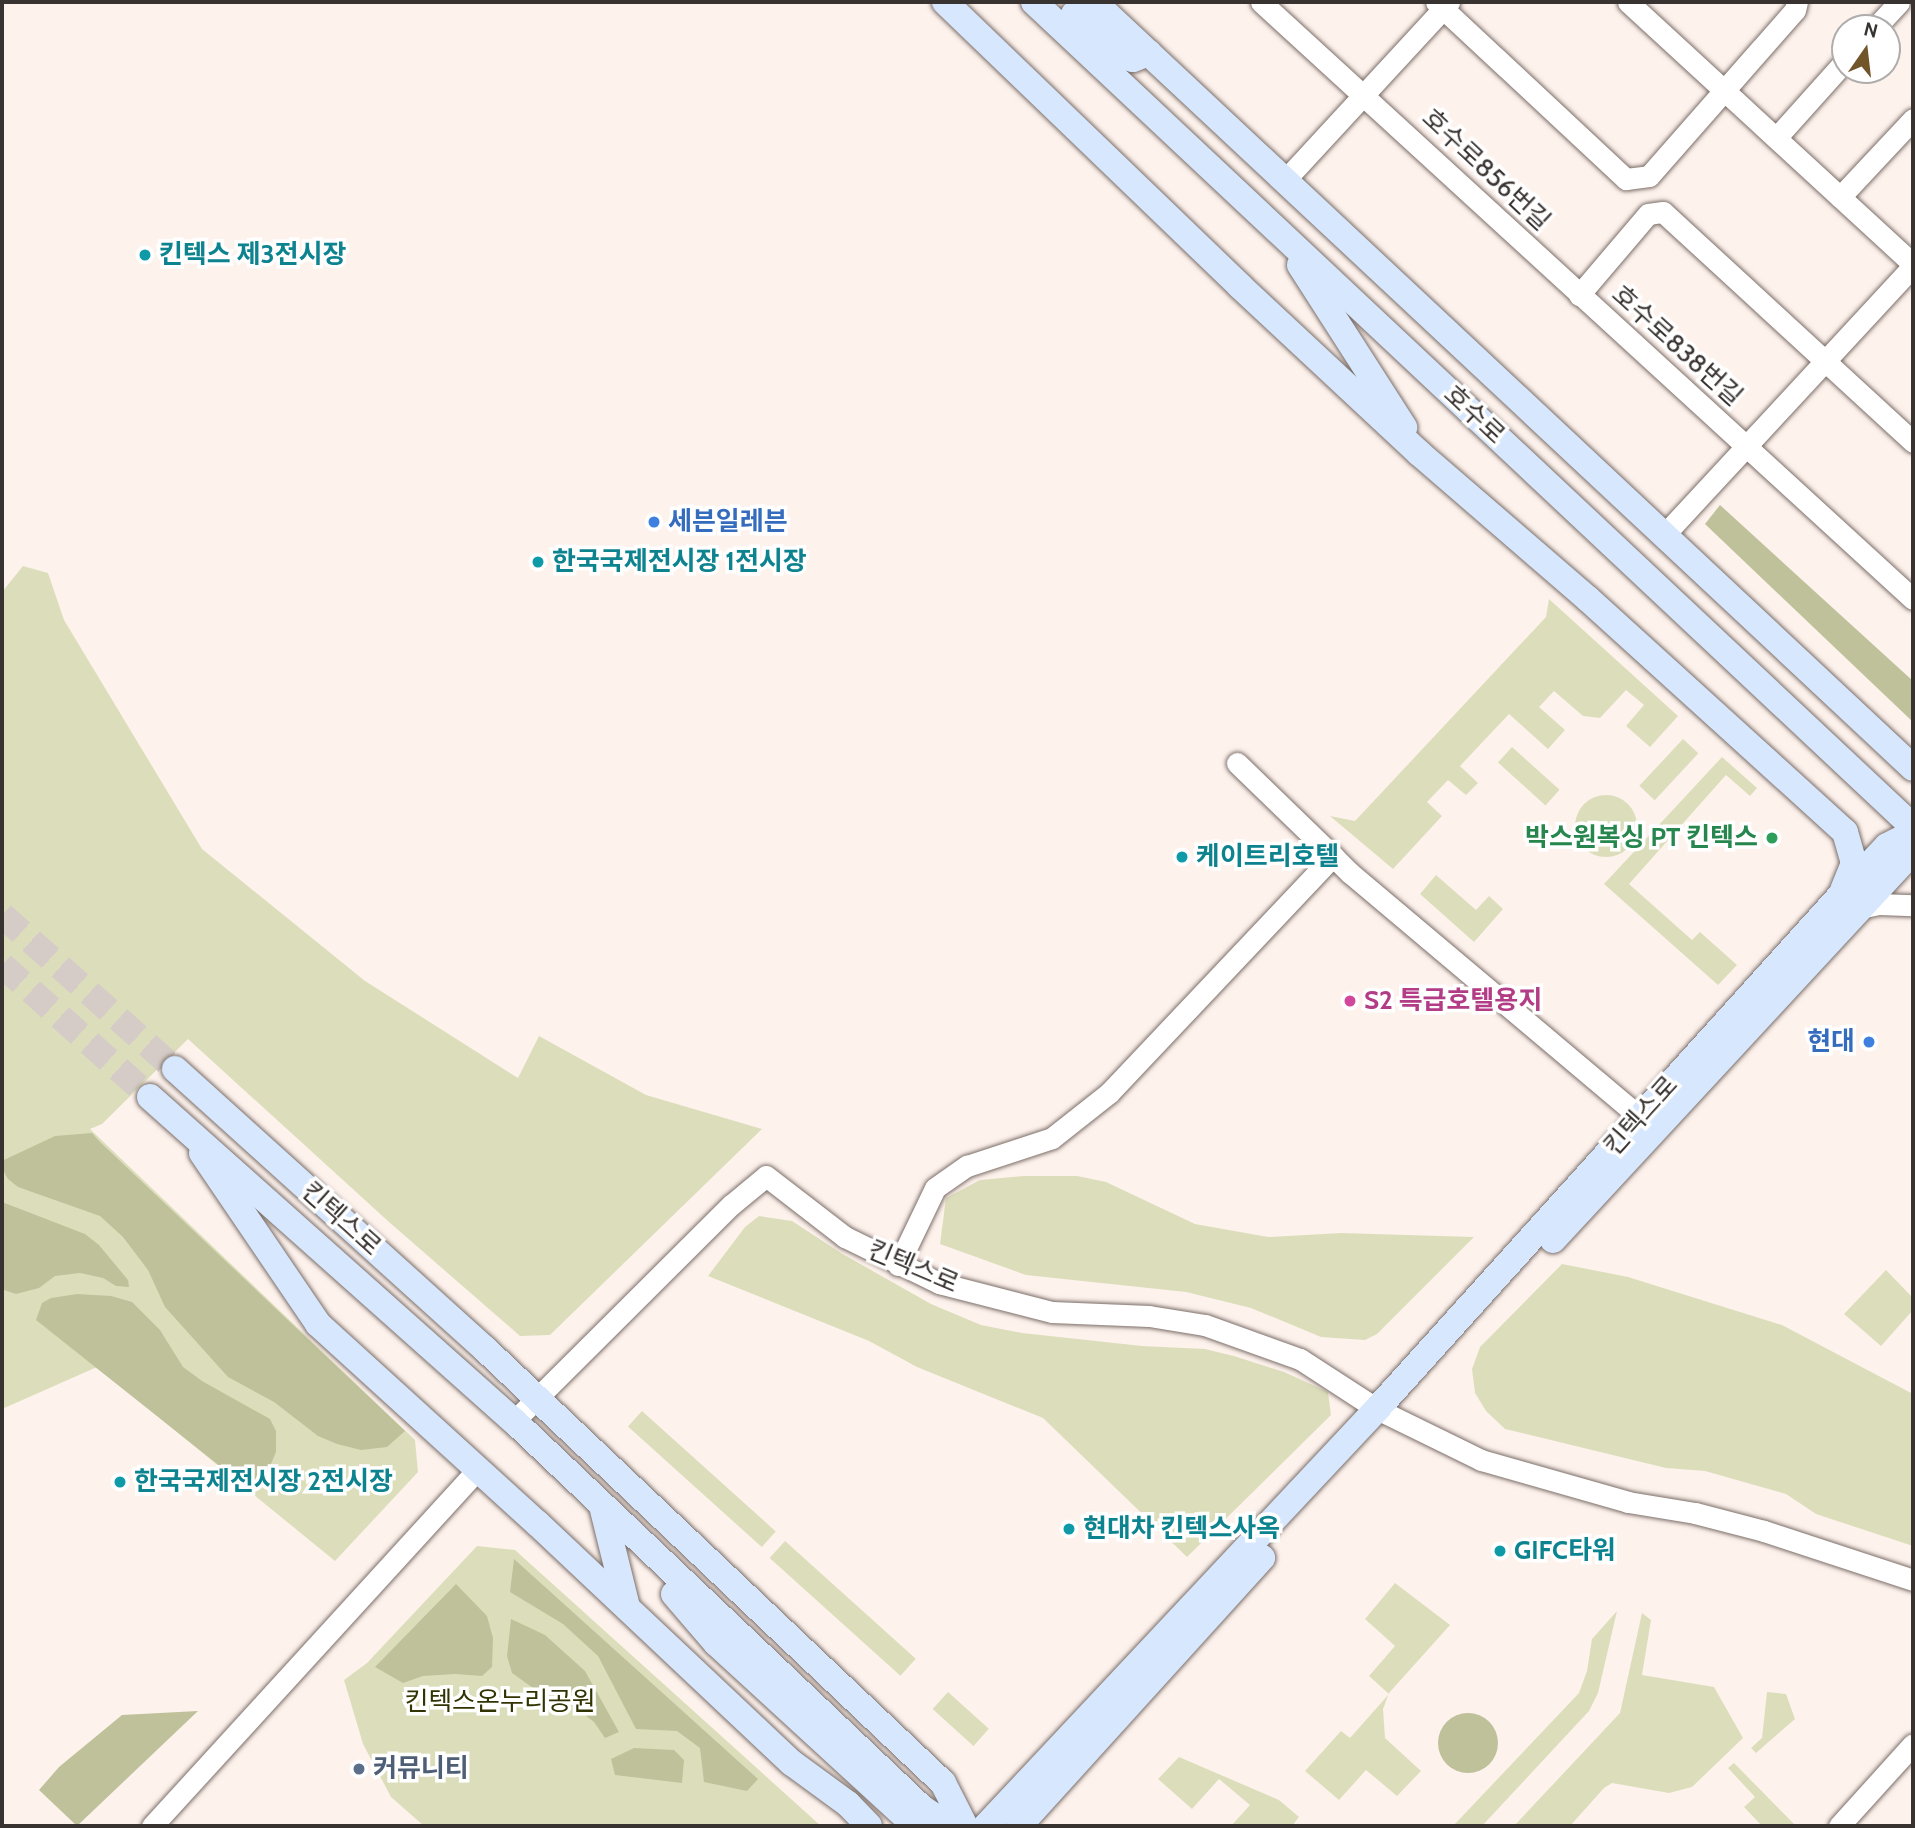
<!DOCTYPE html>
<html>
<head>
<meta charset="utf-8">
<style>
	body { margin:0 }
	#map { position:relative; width:1915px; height:1828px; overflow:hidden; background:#fef2ed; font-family:Cabin,"Noto Sans KR",sans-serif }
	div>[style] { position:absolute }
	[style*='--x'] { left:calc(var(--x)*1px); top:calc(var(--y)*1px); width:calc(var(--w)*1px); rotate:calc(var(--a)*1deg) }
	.green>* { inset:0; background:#dcdebb; transform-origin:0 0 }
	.round { border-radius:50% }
	.forest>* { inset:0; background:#bec199 }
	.major-tunnel>* { height:26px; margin-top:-13px; transform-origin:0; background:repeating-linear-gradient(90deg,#d6ccc7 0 26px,transparent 0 39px) }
	.roads { filter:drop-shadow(0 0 2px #7b6e68) drop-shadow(0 0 2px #7b6e68) }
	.minor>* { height:21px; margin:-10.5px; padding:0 10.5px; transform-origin:10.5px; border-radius:10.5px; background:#fff }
	.major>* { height:26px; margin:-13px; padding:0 13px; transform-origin:13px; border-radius:13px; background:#d7e8fe }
	.dots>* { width:19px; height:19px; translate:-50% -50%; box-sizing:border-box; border:4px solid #fff; border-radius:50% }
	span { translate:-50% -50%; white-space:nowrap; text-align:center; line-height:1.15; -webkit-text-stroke:7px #fff; paint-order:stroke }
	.street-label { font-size:26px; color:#383230 }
	.culture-label { font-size:26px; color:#0d838f; font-weight:700 }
	.left { translate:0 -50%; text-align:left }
	.shop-label { font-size:26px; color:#366cbe; font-weight:700 }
	.right { translate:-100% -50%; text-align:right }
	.leisure-label { font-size:26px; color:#27864d; font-weight:700 }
	.hotel-label { font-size:26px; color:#b23c85; font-weight:700 }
	.park-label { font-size:26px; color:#323302 }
	.service-label { font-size:26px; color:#4e5e75; font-weight:700 }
	.frame { position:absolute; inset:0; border:4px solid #383230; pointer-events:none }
	.north { position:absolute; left:1831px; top:14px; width:70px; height:70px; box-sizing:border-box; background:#fff; border:2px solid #afadac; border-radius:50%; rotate:14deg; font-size:19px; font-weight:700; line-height:28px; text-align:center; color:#383230 }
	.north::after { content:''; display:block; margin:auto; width:24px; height:32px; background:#725529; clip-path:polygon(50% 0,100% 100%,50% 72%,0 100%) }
</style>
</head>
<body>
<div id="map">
	<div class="green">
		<div style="clip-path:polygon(23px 566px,48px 573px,64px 620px,202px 849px,365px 981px,518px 1078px,539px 1036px,646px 1095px,762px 1129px,550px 1335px,520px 1336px,389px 1222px,188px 1039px,102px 1124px,90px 1129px,415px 1440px,418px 1472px,335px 1561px,97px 1367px,2px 1409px,2px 592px)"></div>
		<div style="clip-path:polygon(1549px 599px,1678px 716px,1650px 747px,1626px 726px,1644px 705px,1626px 690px,1600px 718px,1583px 716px,1554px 691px,1539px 707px,1565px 730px,1548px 749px,1509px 714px,1460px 766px,1478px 783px,1466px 795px,1448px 780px,1427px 802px,1442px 816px,1393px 869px,1330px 816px,1355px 821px,1546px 617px)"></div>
		<div style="left:1683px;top:739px;width:21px;height:64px;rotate:43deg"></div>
		<div style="left:1512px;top:747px;width:64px;height:21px;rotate:42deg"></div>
		<div style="clip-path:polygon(1722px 757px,1757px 788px,1750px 796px,1726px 775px,1629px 884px,1692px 940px,1700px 932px,1737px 965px,1718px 985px,1604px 884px)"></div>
		<div class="round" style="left:1575px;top:795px;width:62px;height:62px"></div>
		<div style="clip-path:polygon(1436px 875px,1476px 910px,1489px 896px,1503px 909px,1474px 942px,1420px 894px)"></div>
		<div style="clip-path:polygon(1023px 1176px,1077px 1176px,1106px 1182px,1195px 1224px,1268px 1237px,1341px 1233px,1474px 1237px,1377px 1334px,1365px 1340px,1321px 1337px,1251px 1308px,1186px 1292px,1026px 1275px,940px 1244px,946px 1198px,980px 1180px)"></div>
		<div style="clip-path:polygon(759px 1216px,792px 1221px,841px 1253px,931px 1304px,981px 1325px,1022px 1333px,1142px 1346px,1205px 1349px,1234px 1356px,1284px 1372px,1328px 1392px,1331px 1415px,1187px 1557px,1043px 1418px,917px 1367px,869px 1341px,708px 1276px,745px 1227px)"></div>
		<div style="clip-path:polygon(1562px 1264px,1628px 1277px,1782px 1325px,1913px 1394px,1913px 1546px,1816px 1514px,1786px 1494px,1705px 1471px,1666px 1468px,1505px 1429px,1486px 1411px,1475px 1393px,1472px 1369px,1480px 1347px)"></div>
		<div style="clip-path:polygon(1886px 1270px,1913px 1298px,1913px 1310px,1881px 1346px,1844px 1314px)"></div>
		<div style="left:642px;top:1411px;width:180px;height:21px;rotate:42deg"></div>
		<div style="left:785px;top:1541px;width:176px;height:23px;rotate:42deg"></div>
		<div style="clip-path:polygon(477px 1546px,515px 1550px,821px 1826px,424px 1826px,391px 1797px,363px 1744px,344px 1680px,367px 1663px)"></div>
		<div style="clip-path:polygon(1395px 1583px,1450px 1625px,1389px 1693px,1383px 1709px,1385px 1738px,1421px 1771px,1397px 1796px,1366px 1770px,1339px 1800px,1305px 1771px,1341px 1731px,1350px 1738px,1389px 1694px,1369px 1676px,1395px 1646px,1365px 1619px)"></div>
		<div style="clip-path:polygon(1617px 1611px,1598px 1693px,1589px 1711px,1482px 1826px,1453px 1826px,1579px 1693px,1587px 1671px,1592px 1639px)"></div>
		<div style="clip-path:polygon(1642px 1613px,1651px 1620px,1642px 1675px,1714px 1687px,1743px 1738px,1692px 1787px,1669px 1793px,1612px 1783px,1604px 1788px,1570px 1826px,1514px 1826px,1620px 1713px)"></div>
		<div style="left:948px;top:1692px;width:55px;height:23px;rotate:42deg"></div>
		<div style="clip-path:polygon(1767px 1692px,1786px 1694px,1795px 1719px,1756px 1753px,1751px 1748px,1762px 1738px)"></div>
		<div style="clip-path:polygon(1179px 1757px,1279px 1800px,1299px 1817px,1292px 1826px,1231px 1826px,1250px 1805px,1219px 1779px,1192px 1809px,1158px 1779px)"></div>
		<div style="clip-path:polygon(1734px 1763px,1796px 1826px,1762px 1826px,1744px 1807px,1755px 1797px,1728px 1768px)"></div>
	</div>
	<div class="forest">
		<div style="clip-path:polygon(1720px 505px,1913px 681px,1913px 722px,1705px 524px)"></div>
		<div style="clip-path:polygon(92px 1133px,99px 1141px,405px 1431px,387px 1447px,361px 1450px,337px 1444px,318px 1436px,274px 1402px,228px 1377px,165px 1307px,148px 1270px,123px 1237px,100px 1216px,18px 1187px,8px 1179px,3px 1170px,4px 1160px,55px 1136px)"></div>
		<div style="clip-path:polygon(2px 1202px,85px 1234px,99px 1245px,128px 1280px,129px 1287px,116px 1286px,103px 1278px,80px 1273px,55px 1276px,39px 1288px,16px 1294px,4px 1290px,2px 1286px)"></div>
		<div style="clip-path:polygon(77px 1294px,111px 1296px,132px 1302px,160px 1330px,183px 1367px,202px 1381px,270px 1419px,276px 1431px,276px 1452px,268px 1471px,258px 1482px,250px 1490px,36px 1320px,42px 1303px,51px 1298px)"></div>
		<div style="clip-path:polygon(514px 1559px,758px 1779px,747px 1791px,704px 1782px,700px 1748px,677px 1731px,636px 1729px,598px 1656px,563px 1624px,510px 1592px)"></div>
		<div style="clip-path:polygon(456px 1584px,487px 1616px,493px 1638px,492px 1667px,482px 1676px,455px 1674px,423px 1676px,403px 1683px,375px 1667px)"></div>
		<div style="clip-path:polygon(511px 1619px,545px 1635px,585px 1671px,619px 1732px,605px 1738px,594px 1722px,564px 1699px,533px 1688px,512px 1673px,507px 1656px)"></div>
		<div style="clip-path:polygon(198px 1711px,77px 1826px,39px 1790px,59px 1767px,122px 1715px)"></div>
		<div class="round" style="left:1438px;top:1713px;width:60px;height:60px"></div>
		<div style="clip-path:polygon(634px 1748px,674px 1750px,684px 1760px,682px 1783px,615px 1775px,611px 1759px)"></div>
	</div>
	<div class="major-tunnel">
		<div style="--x:2;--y:915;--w:232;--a:41.7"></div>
		<div style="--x:2;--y:965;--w:198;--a:41.7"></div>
	</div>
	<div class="roads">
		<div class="minor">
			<div style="--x:1261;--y:2;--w:884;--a:42.48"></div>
			<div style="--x:1436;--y:2;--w:260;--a:43"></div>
			<div style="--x:1626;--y:179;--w:23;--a:-7"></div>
			<div style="--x:1649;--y:176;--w:221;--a:-48.7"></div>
			<div style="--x:1795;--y:10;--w:8;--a:-76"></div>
			<div style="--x:1628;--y:2;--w:387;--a:42.6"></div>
			<div style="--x:1875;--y:28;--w:35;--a:-47"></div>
			<div style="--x:1776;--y:138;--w:103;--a:-48.1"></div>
			<div style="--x:1285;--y:180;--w:242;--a:-47.3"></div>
			<div style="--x:1840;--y:197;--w:107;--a:-46.9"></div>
			<div style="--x:1579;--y:295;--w:106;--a:-49.6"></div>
			<div style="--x:1648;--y:214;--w:15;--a:-8"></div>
			<div style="--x:1663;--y:212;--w:340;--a:42.6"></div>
			<div style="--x:1664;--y:535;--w:367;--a:-47.2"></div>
			<div style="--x:1237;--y:763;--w:134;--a:44.1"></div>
			<div style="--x:1860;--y:908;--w:19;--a:-12"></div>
			<div style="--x:1879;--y:904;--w:34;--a:2"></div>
			<div style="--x:898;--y:1265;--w:85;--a:-64.3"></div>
			<div style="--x:935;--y:1188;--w:39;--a:-35"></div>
			<div style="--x:967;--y:1166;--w:89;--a:-18.2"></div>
			<div style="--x:1052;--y:1138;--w:73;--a:-38.3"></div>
			<div style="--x:1109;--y:1093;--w:326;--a:-46.6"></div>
			<div style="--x:1333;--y:856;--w:24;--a:45"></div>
			<div style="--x:1350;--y:873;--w:379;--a:40.1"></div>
			<div style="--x:514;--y:1421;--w:306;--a:-44.9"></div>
			<div style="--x:731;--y:1205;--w:45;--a:-39.6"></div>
			<div style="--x:766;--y:1176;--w:100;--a:37.7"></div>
			<div style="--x:845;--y:1237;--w:105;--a:26.1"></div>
			<div style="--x:939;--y:1283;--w:117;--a:14.4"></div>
			<div style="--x:1052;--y:1312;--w:97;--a:2.4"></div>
			<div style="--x:1149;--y:1316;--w:57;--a:9.1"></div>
			<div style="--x:1205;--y:1325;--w:101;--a:19.7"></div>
			<div style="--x:1300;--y:1359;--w:92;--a:33"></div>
			<div style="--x:1377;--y:1409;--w:116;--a:26.1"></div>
			<div style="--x:1481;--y:1460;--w:153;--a:15.9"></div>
			<div style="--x:1628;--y:1502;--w:68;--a:9.3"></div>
			<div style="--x:1695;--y:1513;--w:71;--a:14.6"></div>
			<div style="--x:1764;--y:1531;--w:157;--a:18.2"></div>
			<div style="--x:152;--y:1826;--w:482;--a:-47.6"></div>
			<div style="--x:1839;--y:1826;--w:110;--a:-47.9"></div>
		</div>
		<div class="major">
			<div style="--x:945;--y:2;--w:409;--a:43.9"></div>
			<div style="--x:1240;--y:286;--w:245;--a:43"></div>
			<div style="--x:1419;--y:453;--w:222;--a:40.8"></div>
			<div style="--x:1587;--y:598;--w:348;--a:42.2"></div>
			<div style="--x:1845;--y:832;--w:32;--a:74"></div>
			<div style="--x:1854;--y:863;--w:29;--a:112"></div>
			<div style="--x:1034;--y:2;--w:1206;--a:43.18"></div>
			<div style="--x:1094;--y:2;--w:1121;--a:43.08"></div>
			<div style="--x:1074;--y:14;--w:63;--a:41.8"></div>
			<div style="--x:1121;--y:56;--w:12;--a:14"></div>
			<div style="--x:1133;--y:59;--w:17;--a:-21"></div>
			<div style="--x:1300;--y:265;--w:193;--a:57.3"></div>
			<div style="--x:175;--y:1069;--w:418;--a:42.1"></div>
			<div style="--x:485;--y:1349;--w:631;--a:43.46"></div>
			<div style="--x:943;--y:1783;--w:48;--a:62.9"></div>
			<div style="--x:150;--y:1097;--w:487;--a:41.7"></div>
			<div style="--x:514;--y:1421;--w:562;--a:43.49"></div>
			<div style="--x:922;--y:1808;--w:33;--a:33"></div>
			<div style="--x:202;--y:1153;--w:207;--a:55.8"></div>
			<div style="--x:318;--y:1324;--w:296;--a:42.3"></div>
			<div style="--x:537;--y:1523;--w:350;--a:43.3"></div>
			<div style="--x:792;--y:1763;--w:69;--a:36.2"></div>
			<div style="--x:848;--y:1804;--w:30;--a:46"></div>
			<div style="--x:1553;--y:1240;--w:518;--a:-47.19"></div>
			<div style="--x:1905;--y:860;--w:20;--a:-66"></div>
			<div style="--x:602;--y:1506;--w:104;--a:76.1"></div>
			<div style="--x:674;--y:1594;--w:65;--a:49.4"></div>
			<div style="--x:716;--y:1643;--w:271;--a:42.5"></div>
			<div style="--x:986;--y:1826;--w:572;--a:-46.84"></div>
			<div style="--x:1377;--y:1409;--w:692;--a:-47.93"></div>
			<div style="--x:1841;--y:895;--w:67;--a:-46.8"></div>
			<div style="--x:1887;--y:846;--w:29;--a:-27"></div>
			<div style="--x:1019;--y:1826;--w:362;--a:-47.8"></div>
		</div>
	</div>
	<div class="dots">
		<div style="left:145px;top:255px;background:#0f9aa8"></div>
		<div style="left:654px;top:522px;background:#3f7fe0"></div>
		<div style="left:538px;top:562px;background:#0f9aa8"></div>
		<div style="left:1772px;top:838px;background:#2e9e5b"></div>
		<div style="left:1182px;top:857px;background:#0f9aa8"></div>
		<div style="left:1350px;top:1001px;background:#d1479c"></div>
		<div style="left:1869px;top:1042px;background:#3f7fe0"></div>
		<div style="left:120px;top:1482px;background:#0f9aa8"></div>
		<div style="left:1069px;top:1529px;background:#0f9aa8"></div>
		<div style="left:1500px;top:1551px;background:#0f9aa8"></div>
		<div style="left:359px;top:1769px;background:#5c6f8a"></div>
	</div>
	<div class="street-label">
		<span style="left:1486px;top:170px;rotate:43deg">호수로856번길</span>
		<span style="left:1677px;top:346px;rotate:42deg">호수로838번길</span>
		<span style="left:1474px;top:415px;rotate:43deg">호수로</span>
		<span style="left:1641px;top:1116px;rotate:-48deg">킨텍스로</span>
		<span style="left:341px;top:1219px;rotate:42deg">킨텍스로</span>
		<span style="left:913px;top:1267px;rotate:23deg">킨텍스로</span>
	</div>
	<div class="culture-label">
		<span class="left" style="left:159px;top:255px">킨텍스 제3전시장</span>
		<span class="left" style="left:552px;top:562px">한국국제전시장 1전시장</span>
		<span class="left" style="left:1196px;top:857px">케이트리호텔</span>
		<span class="left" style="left:134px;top:1482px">한국국제전시장 2전시장</span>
		<span class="left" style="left:1083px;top:1529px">현대차 킨텍스사옥</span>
		<span class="left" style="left:1514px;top:1551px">GIFC타워</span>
	</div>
	<div class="shop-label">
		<span class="left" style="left:668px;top:522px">세븐일레븐</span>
		<span class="right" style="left:1855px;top:1042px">현대</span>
	</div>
	<div class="leisure-label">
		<span class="right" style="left:1758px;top:838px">박스원복싱 PT 킨텍스</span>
	</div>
	<div class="hotel-label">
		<span class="left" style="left:1364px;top:1001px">S2 특급호텔용지</span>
	</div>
	<div class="park-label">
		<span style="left:500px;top:1702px">킨텍스온누리공원</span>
	</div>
	<div class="service-label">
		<span class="left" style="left:373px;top:1769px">커뮤니티</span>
	</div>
	<div class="frame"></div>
	<div class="north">N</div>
</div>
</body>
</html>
